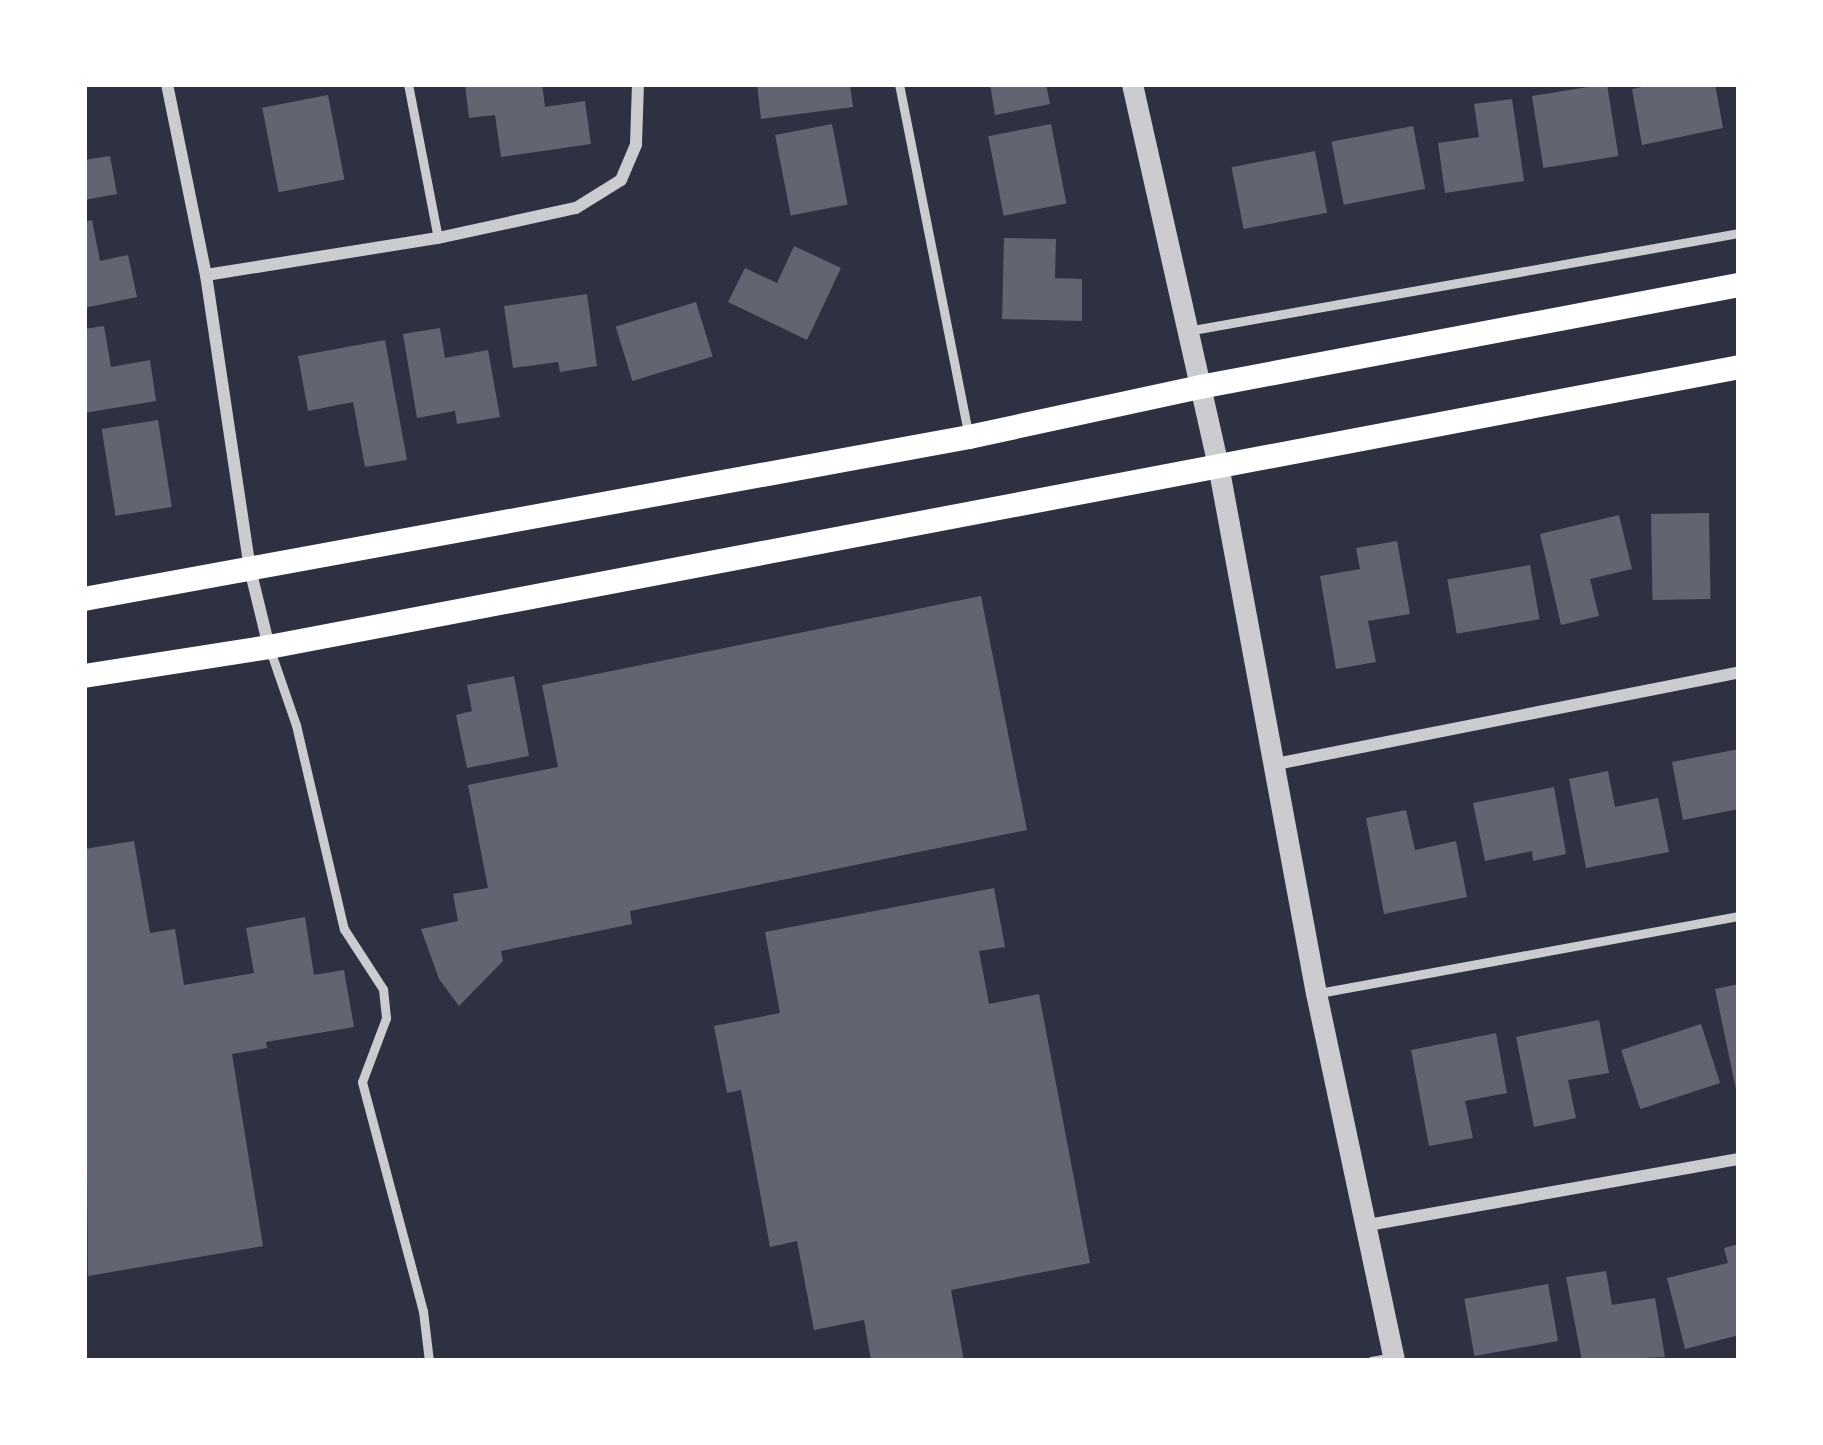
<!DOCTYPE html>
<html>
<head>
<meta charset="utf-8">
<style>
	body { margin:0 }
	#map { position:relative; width:1823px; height:1445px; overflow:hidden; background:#2d3142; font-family:"IBM Plex Sans",sans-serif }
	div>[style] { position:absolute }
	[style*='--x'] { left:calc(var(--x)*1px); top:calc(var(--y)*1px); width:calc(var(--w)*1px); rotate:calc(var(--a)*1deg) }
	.building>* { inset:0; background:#626471; transform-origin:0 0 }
	.service>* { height:9px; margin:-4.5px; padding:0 4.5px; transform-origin:4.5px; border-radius:4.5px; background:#caccd0 }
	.minor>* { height:12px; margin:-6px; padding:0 6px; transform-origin:6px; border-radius:6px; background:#caccd0 }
	.tertiary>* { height:21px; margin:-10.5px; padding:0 10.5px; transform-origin:10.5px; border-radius:10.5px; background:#caccd0 }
	.secondary>* { height:24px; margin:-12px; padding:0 12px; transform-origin:12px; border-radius:12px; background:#fff }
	span { translate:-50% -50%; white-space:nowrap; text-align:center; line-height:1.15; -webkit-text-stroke:9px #fff; paint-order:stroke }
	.frame { position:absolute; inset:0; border:87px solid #fff; pointer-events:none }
</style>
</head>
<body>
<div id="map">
	<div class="building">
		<div style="clip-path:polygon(465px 84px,542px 84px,545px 107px,585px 101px,591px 144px,501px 157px,495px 115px,469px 118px)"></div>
		<div style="clip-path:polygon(757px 84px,850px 84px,853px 107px,761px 119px)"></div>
		<div style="clip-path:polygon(990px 84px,1046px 84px,1050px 104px,995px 115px)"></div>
		<div style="left:1607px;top:84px;width:73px;height:76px;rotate:81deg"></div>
		<div style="clip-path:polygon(1657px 84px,1715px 84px,1723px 128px,1642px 145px,1632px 89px)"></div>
		<div style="left:328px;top:95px;width:86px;height:67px;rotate:79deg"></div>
		<div style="clip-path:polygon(1512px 99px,1524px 181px,1445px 193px,1438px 143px,1479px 137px,1474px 104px)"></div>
		<div style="left:832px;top:124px;width:82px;height:58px;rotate:79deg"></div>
		<div style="left:1051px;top:124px;width:81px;height:64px;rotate:79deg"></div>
		<div style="left:1413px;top:126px;width:64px;height:83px;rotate:79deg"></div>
		<div style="left:1315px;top:151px;width:63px;height:85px;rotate:79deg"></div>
		<div style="clip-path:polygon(110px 156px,117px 194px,84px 200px,84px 160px)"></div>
		<div style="clip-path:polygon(92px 220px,100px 261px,128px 255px,137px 297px,84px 308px,84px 222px)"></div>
		<div style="clip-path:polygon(1004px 238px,1056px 239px,1055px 278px,1082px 279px,1082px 321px,1002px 319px)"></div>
		<div style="clip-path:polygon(794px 246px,841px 268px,807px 340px,728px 302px,745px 268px,777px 283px)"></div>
		<div style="clip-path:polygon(587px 294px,597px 366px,560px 372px,558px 362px,513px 368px,504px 306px)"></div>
		<div style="left:696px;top:302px;width:57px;height:84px;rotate:73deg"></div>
		<div style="clip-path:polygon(104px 326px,111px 367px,150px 360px,156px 401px,84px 413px,84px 329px)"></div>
		<div style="clip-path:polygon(440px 328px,445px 358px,488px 350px,500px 417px,457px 424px,455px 411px,417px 418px,403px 334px)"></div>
		<div style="clip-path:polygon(385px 340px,407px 460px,365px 467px,353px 402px,308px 411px,298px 356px)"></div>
		<div style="left:158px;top:420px;width:88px;height:57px;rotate:81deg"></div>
		<div style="left:1709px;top:513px;width:86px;height:58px;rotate:89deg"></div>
		<div style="clip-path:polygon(1619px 515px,1632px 569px,1590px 579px,1599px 616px,1561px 625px,1540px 534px)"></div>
		<div style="clip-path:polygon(1397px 541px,1410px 614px,1368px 621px,1376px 662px,1336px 669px,1320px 576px,1360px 569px,1356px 548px)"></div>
		<div style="left:1530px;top:565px;width:55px;height:84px;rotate:80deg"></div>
		<div style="clip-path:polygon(981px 596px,1027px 830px,630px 911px,632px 924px,501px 951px,503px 961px,459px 1006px,439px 979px,421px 929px,458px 921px,453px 894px,488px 888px,468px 785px,558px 767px,542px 685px)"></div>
		<div style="clip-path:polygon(514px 676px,529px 756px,467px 768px,456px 715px,472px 711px,467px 685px)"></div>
		<div style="clip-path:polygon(1739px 749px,1739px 809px,1683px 820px,1672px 762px)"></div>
		<div style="clip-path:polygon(1608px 771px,1615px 807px,1658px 798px,1669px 852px,1586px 868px,1569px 779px)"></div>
		<div style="clip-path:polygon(1554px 787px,1566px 854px,1533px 861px,1532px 851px,1485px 861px,1473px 803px)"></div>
		<div style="clip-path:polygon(1406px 810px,1415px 850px,1456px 841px,1467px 897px,1384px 914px,1366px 818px)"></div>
		<div style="clip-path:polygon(134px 841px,150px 933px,175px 929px,184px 985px,254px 973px,246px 928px,305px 917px,314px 975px,344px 970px,354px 1027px,266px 1042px,267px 1048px,232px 1054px,263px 1246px,88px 1276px,84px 849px)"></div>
		<div style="clip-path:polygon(994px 888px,1005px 947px,979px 951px,989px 1004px,1039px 994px,1090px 1263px,951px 1290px,964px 1361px,871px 1361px,864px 1320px,814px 1330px,797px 1241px,770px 1247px,741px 1090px,727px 1093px,714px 1026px,780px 1013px,765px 932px)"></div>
		<div style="clip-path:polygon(1739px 984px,1739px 1094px,1737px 1094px,1715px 989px)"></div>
		<div style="clip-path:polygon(1599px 1020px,1609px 1073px,1568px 1080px,1576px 1118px,1534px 1127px,1516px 1037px)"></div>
		<div style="left:1701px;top:1024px;width:62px;height:84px;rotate:72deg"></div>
		<div style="clip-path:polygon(1496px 1033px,1507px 1093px,1465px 1101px,1473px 1138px,1429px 1146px,1411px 1050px)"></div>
		<div style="clip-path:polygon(1739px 1244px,1739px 1335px,1685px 1349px,1667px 1278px,1728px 1263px,1724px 1248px)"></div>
		<div style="clip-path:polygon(1606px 1271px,1612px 1305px,1655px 1298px,1665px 1357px,1582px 1361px,1566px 1277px)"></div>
		<div style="left:1548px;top:1284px;width:58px;height:85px;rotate:80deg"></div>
	</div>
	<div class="service">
		<div style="--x:408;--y:84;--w:157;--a:79"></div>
		<div style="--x:899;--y:84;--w:355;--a:78.8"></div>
		<div style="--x:1187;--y:331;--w:561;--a:-10.07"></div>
		<div style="--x:269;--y:647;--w:83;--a:70.9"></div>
		<div style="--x:296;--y:725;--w:210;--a:76.8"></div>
		<div style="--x:344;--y:929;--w:72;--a:57"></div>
		<div style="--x:383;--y:989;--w:29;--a:84"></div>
		<div style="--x:386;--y:1018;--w:68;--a:110.6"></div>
		<div style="--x:362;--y:1082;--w:237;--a:75.1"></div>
		<div style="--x:423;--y:1311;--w:50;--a:83.2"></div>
		<div style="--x:1319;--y:993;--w:427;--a:-10.4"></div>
		<div style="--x:1371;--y:1361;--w:22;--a:-10"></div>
	</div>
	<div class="minor">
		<div style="--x:167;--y:84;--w:195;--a:78.5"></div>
		<div style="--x:206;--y:275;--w:297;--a:81.5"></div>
		<div style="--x:250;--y:569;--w:80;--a:76.3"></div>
		<div style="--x:206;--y:275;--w:235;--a:-9.1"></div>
		<div style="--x:438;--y:238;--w:141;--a:-12.3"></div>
		<div style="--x:576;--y:208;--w:53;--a:-31.9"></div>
		<div style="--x:621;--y:180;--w:39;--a:-67"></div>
		<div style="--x:636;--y:144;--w:60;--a:-88.1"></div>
		<div style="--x:1276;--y:764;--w:472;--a:-11.2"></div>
		<div style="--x:1368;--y:1225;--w:377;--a:-10.1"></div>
	</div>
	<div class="tertiary">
		<div style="--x:1132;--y:84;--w:391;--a:77.3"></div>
		<div style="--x:1218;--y:465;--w:537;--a:79.49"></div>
		<div style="--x:1316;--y:993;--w:376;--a:78"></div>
	</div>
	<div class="secondary">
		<div style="--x:84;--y:599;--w:900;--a:-10.37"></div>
		<div style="--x:969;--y:437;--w:236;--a:-12.2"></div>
		<div style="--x:1200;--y:387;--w:549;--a:-10.72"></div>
		<div style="--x:84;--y:676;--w:187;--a:-8.9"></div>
		<div style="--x:269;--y:647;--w:1496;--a:-10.78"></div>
	</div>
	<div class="frame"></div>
</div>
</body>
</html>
